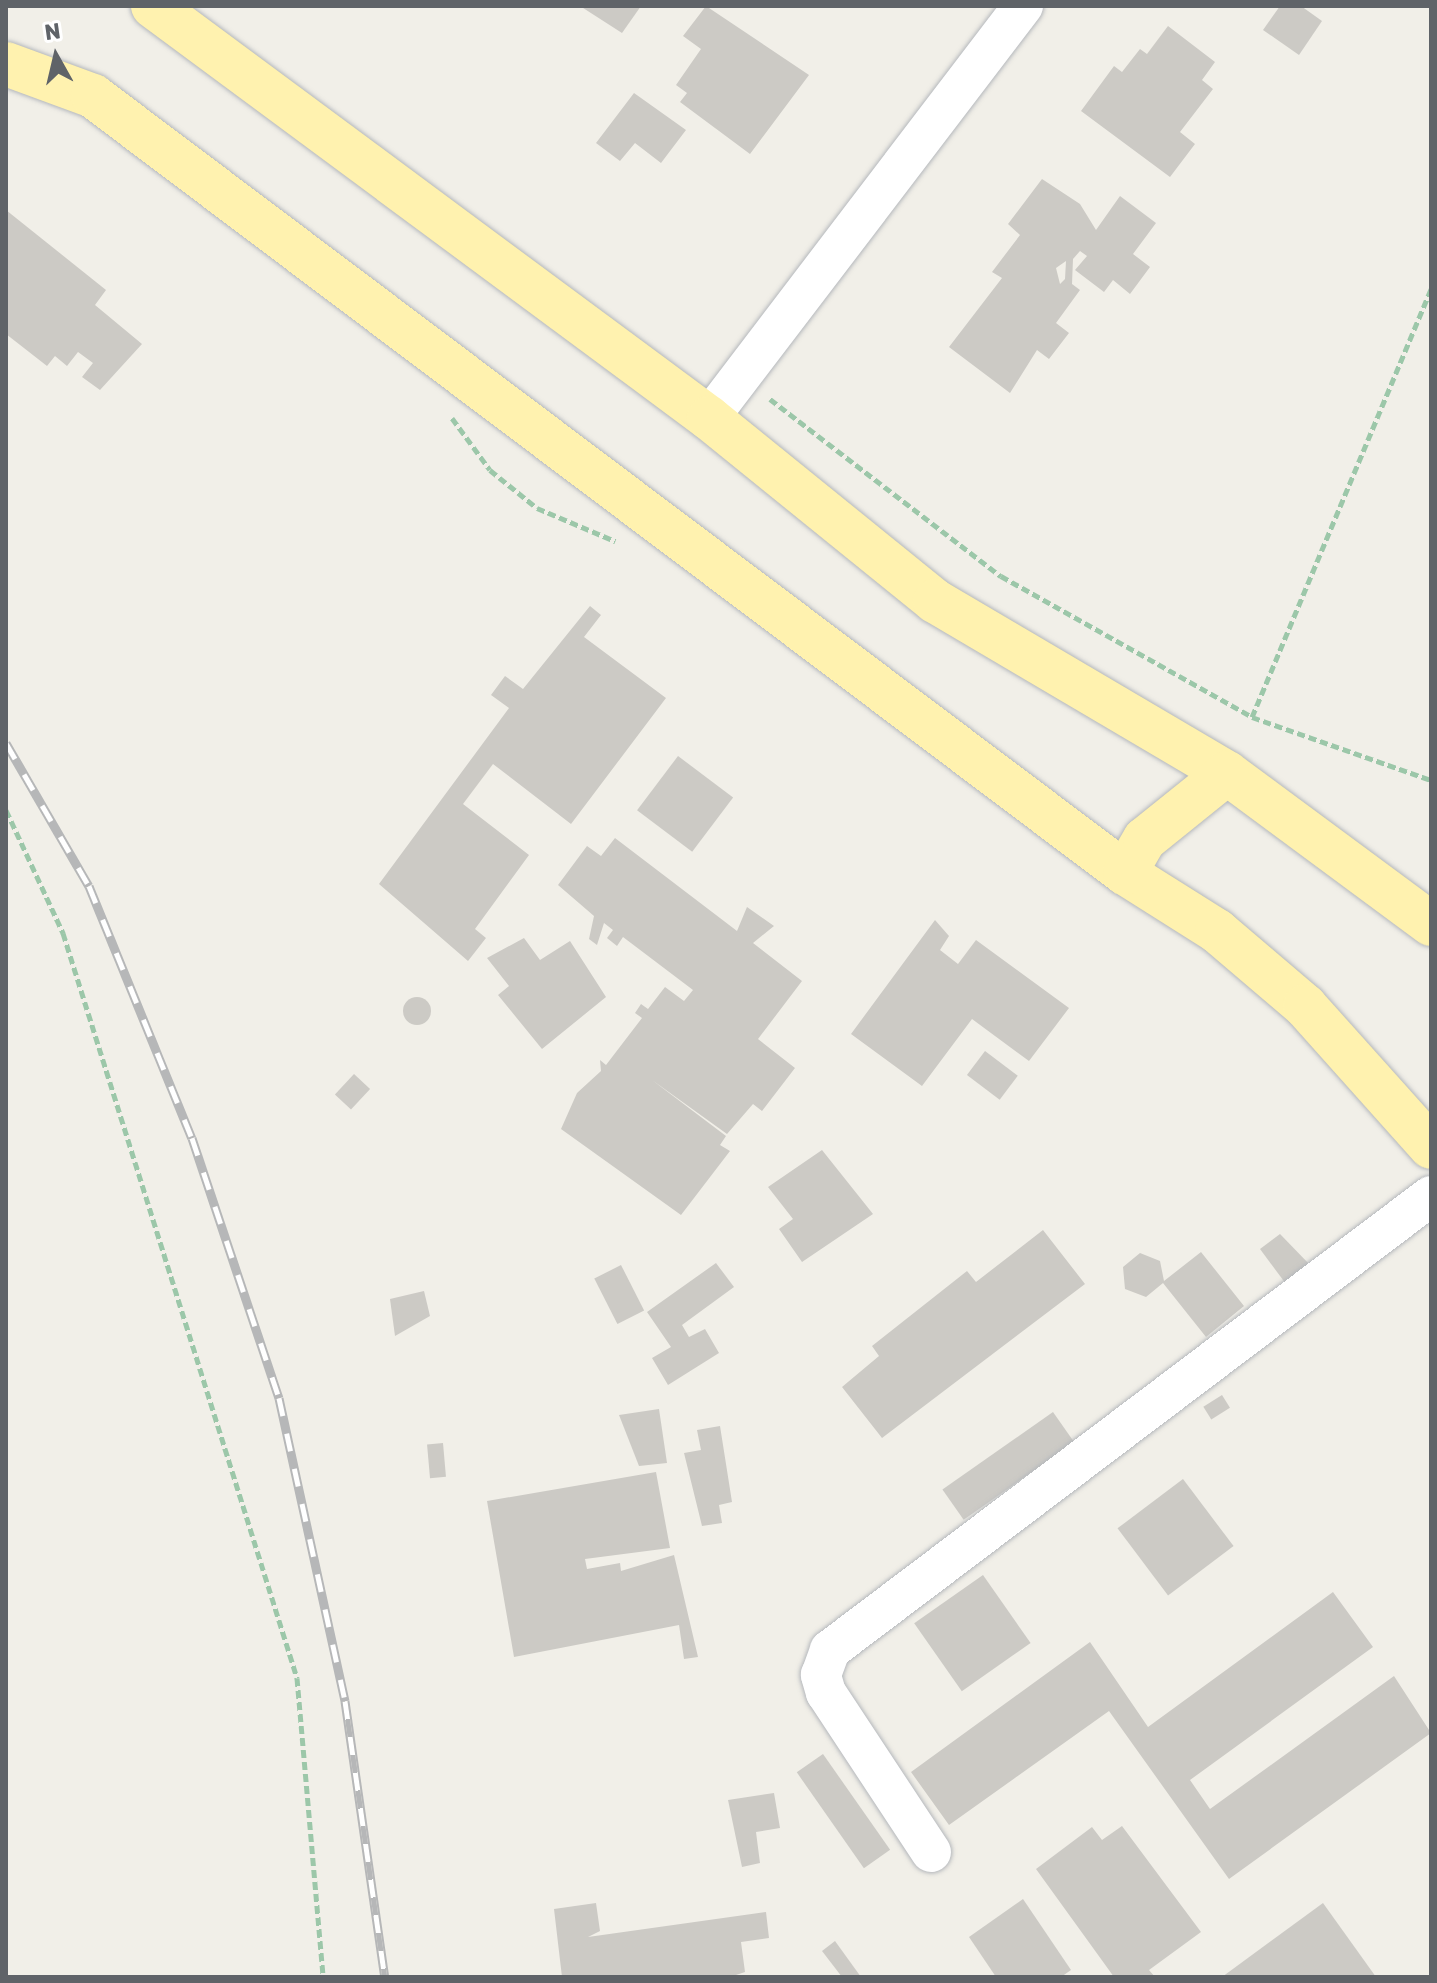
<!DOCTYPE html>
<html>
<head>
<meta charset="utf-8">
<style>
	body { margin:0 }
	#map { position:relative; width:1437px; height:1983px; overflow:hidden; background:#f1efe8; font-family:Rubik,sans-serif }
	div>[style] { position:absolute }
	[style*='--x'] { left:calc(var(--x)*1px); top:calc(var(--y)*1px); width:calc(var(--w)*1px); rotate:calc(var(--a)*1deg) }
	.building>* { inset:0; background:#cccac5; transform-origin:0 0 }
	.round { border-radius:50% }
	.path>* { height:5px; margin-top:-2.5px; transform-origin:0; background:repeating-linear-gradient(90deg,#9cc7a9 0 8px,transparent 0 12px) }
	.roads { filter:drop-shadow(0 0 2px #b5b8bc) drop-shadow(0 0 2px #b5b8bc) }
	.minor>* { height:40px; margin:-20px; padding:0 20px; transform-origin:20px; border-radius:20px; background:#fff }
	.major>* { height:44px; margin:-22px; padding:0 22px; transform-origin:22px; border-radius:22px; background:#fff2af }
	.rail>* { height:9px; margin-top:-4.5px; transform-origin:0; background:repeating-linear-gradient(90deg,#fff 0 18px,#b6b7b8 0 36px); box-sizing:border-box; border-block:2px solid #b6b7b8 }
	span { translate:-50% -50%; white-space:nowrap; text-align:center; line-height:1.15; -webkit-text-stroke:8px #fff; paint-order:stroke }
	.frame { position:absolute; inset:0; border:8px solid #5f6368; pointer-events:none }
	.north { position:absolute; left:16px; top:16px; width:80px; height:80px; -webkit-text-stroke:6px #fff; paint-order:stroke; rotate:352deg; font-size:22px; font-weight:700; line-height:32px; text-align:center; color:#5f6368 }
	.north::after { content:''; display:block; margin:auto; width:28px; height:36px; background:#5f6368; clip-path:polygon(50% 0,100% 100%,50% 72%,0 100%) }
</style>
</head>
<body>
<div id="map">
	<div class="building">
		<div style="clip-path:polygon(580px 6px,641px 6px,622px 33px)"></div>
		<div style="clip-path:polygon(706px 6px,809px 75px,750px 154px,680px 102px,687px 93px,676px 85px,701px 49px,683px 36px)"></div>
		<div style="clip-path:polygon(1280px 6px,1301px 6px,1322px 21px,1299px 55px,1263px 30px)"></div>
		<div style="clip-path:polygon(1168px 26px,1215px 62px,1202px 80px,1213px 89px,1180px 132px,1195px 144px,1170px 177px,1081px 111px,1114px 66px,1122px 72px,1140px 49px,1147px 54px)"></div>
		<div style="clip-path:polygon(634px 93px,686px 130px,661px 163px,635px 143px,620px 161px,596px 143px)"></div>
		<div style="clip-path:polygon(evenodd,1042px 179px,1080px 204px,1096px 230px,1120px 196px,1156px 223px,1133px 254px,1150px 267px,1130px 294px,1113px 280px,1104px 292px,1075px 270px,1087px 256px,1080px 251px,1073px 259px,1072px 284px,1080px 290px,1056px 323px,1069px 333px,1049px 359px,1037px 350px,1010px 393px,949px 347px,1002px 278px,992px 272px,1020px 235px,1008px 224px,1042px 179px,1066px 261px,1065px 279px,1060px 284px,1056px 268px,1066px 261px)"></div>
		<div style="clip-path:polygon(6px 210px,106px 290px,95px 305px,142px 344px,100px 390px,82px 377px,93px 363px,78px 352px,67px 366px,55px 356px,47px 366px,6px 334px)"></div>
		<div style="clip-path:polygon(590px 606px,601px 615px,584px 637px,666px 698px,571px 824px,493px 764px,463px 804px,529px 855px,475px 929px,486px 938px,468px 961px,379px 884px,509px 708px,491px 695px,505px 676px,523px 689px)"></div>
		<div style="left:678px;top:756px;width:69px;height:68px;rotate:37deg"></div>
		<div style="clip-path:polygon(615px 838px,737px 931px,747px 907px,774px 926px,753px 943px,802px 981px,758px 1039px,795px 1068px,762px 1111px,753px 1104px,727px 1134px,652px 1080px,726px 1136px,720px 1145px,730px 1151px,681px 1215px,561px 1129px,577px 1093px,601px 1071px,600px 1060px,606px 1065px,642px 1018px,635px 1013px,641px 1004px,648px 1009px,665px 987px,684px 1001px,693px 990px,623px 937px,617px 946px,607px 938px,613px 930px,604px 923px,597px 945px,589px 939px,594px 916px,558px 885px,587px 846px,601px 856px)"></div>
		<div style="clip-path:polygon(935px 920px,949px 936px,940px 950px,958px 964px,976px 940px,1069px 1008px,1029px 1061px,972px 1019px,922px 1086px,851px 1034px)"></div>
		<div style="clip-path:polygon(524px 938px,540px 960px,570px 941px,606px 997px,542px 1049px,498px 995px,509px 986px,487px 958px)"></div>
		<div class="round" style="left:403px;top:997px;width:28px;height:28px"></div>
		<div style="left:985px;top:1051px;width:41px;height:30px;rotate:37deg"></div>
		<div style="left:354px;top:1074px;width:22px;height:28px;rotate:43deg"></div>
		<div style="clip-path:polygon(822px 1150px,873px 1214px,802px 1262px,779px 1229px,793px 1219px,768px 1187px)"></div>
		<div style="clip-path:polygon(1043px 1230px,1085px 1284px,882px 1438px,842px 1387px,879px 1356px,872px 1346px,967px 1271px,976px 1282px)"></div>
		<div style="clip-path:polygon(1280px 1234px,1311px 1266px,1286px 1284px,1260px 1249px)"></div>
		<div style="clip-path:polygon(1201px 1252px,1244px 1306px,1206px 1337px,1163px 1283px,1146px 1297px,1125px 1289px,1123px 1267px,1140px 1253px,1160px 1261px,1164px 1281px)"></div>
		<div style="clip-path:polygon(716px 1263px,734px 1287px,682px 1325px,689px 1337px,705px 1329px,719px 1353px,668px 1385px,652px 1358px,671px 1347px,647px 1312px)"></div>
		<div style="left:621px;top:1265px;width:51px;height:30px;rotate:63deg"></div>
		<div style="clip-path:polygon(424px 1291px,430px 1316px,395px 1336px,390px 1299px)"></div>
		<div style="left:1222px;top:1395px;width:15px;height:22px;rotate:58deg"></div>
		<div style="clip-path:polygon(659px 1409px,667px 1463px,639px 1466px,619px 1415px)"></div>
		<div style="left:1053px;top:1412px;width:37px;height:135px;rotate:55deg"></div>
		<div style="clip-path:polygon(720px 1426px,732px 1502px,719px 1505px,722px 1523px,702px 1526px,684px 1453px,701px 1450px,697px 1430px)"></div>
		<div style="left:443px;top:1443px;width:34px;height:16px;rotate:85deg"></div>
		<div style="clip-path:polygon(656px 1472px,670px 1548px,585px 1559px,587px 1569px,620px 1563px,621px 1571px,674px 1555px,698px 1657px,684px 1659px,679px 1625px,514px 1657px,487px 1501px)"></div>
		<div style="left:1183px;top:1479px;width:84px;height:82px;rotate:53deg"></div>
		<div style="left:983px;top:1575px;width:83px;height:84px;rotate:55deg"></div>
		<div style="clip-path:polygon(1333px 1592px,1373px 1647px,1190px 1780px,1210px 1809px,1394px 1676px,1431px 1733px,1229px 1879px,1109px 1711px,949px 1825px,911px 1772px,1090px 1642px,1148px 1727px)"></div>
		<div style="left:823px;top:1754px;width:117px;height:32px;rotate:55deg"></div>
		<div style="clip-path:polygon(774px 1793px,780px 1828px,756px 1832px,760px 1863px,742px 1867px,728px 1800px)"></div>
		<div style="clip-path:polygon(1122px 1826px,1201px 1932px,1149px 1970px,1155px 1977px,1114px 1977px,1036px 1869px,1092px 1827px,1102px 1840px)"></div>
		<div style="clip-path:polygon(1023px 1899px,1071px 1970px,1061px 1977px,996px 1977px,969px 1937px)"></div>
		<div style="clip-path:polygon(596px 1903px,600px 1931px,588px 1937px,766px 1912px,769px 1938px,741px 1942px,745px 1972px,730px 1977px,562px 1977px,554px 1909px)"></div>
		<div style="clip-path:polygon(1323px 1903px,1376px 1977px,1222px 1977px)"></div>
		<div style="clip-path:polygon(835px 1941px,861px 1977px,842px 1977px,822px 1951px)"></div>
	</div>
	<div class="path">
		<div style="--x:770;--y:399;--w:291;--a:37.5"></div>
		<div style="--x:1001;--y:576;--w:288;--a:29.3"></div>
		<div style="--x:1252;--y:717;--w:190;--a:19.4"></div>
		<div style="--x:452;--y:418;--w:64;--a:53.8"></div>
		<div style="--x:490;--y:470;--w:60;--a:39"></div>
		<div style="--x:537;--y:508;--w:85;--a:22.9"></div>
		<div style="--x:1252;--y:717;--w:464;--a:-67.3"></div>
		<div style="--x:6;--y:810;--w:136;--a:65.1"></div>
		<div style="--x:63;--y:933;--w:781;--a:72.56"></div>
		<div style="--x:297;--y:1678;--w:300;--a:85"></div>
	</div>
	<div class="roads">
		<div class="minor">
			<div style="--x:709;--y:418;--w:518;--a:-52.69"></div>
			<div style="--x:931;--y:1852;--w:191;--a:-123.4"></div>
			<div style="--x:826;--y:1693;--w:19;--a:-106"></div>
			<div style="--x:821;--y:1675;--w:27;--a:-70"></div>
			<div style="--x:830;--y:1650;--w:753;--a:-37.07"></div>
		</div>
		<div class="major">
			<div style="--x:153;--y:6;--w:692;--a:36.54"></div>
			<div style="--x:709;--y:418;--w:291;--a:39"></div>
			<div style="--x:935;--y:601;--w:339;--a:30.5"></div>
			<div style="--x:1227;--y:773;--w:254;--a:36.5"></div>
			<div style="--x:6;--y:64;--w:93;--a:20.2"></div>
			<div style="--x:93;--y:96;--w:1292;--a:36.98"></div>
			<div style="--x:1125;--y:873;--w:109;--a:32.2"></div>
			<div style="--x:1217;--y:931;--w:116;--a:40.4"></div>
			<div style="--x:1305;--y:1006;--w:189;--a:48.2"></div>
			<div style="--x:1125;--y:873;--w:39;--a:-60"></div>
			<div style="--x:1145;--y:839;--w:105;--a:-38.8"></div>
		</div>
	</div>
	<div class="rail">
		<div style="--x:6;--y:743;--w:165;--a:59.9"></div>
		<div style="--x:89;--y:886;--w:272;--a:67.8"></div>
		<div style="--x:192;--y:1138;--w:274;--a:71.5"></div>
		<div style="--x:279;--y:1398;--w:310;--a:77.7"></div>
		<div style="--x:345;--y:1701;--w:279;--a:81.8"></div>
	</div>
	<div class="frame"></div>
	<div class="north">N</div>
</div>
</body>
</html>
